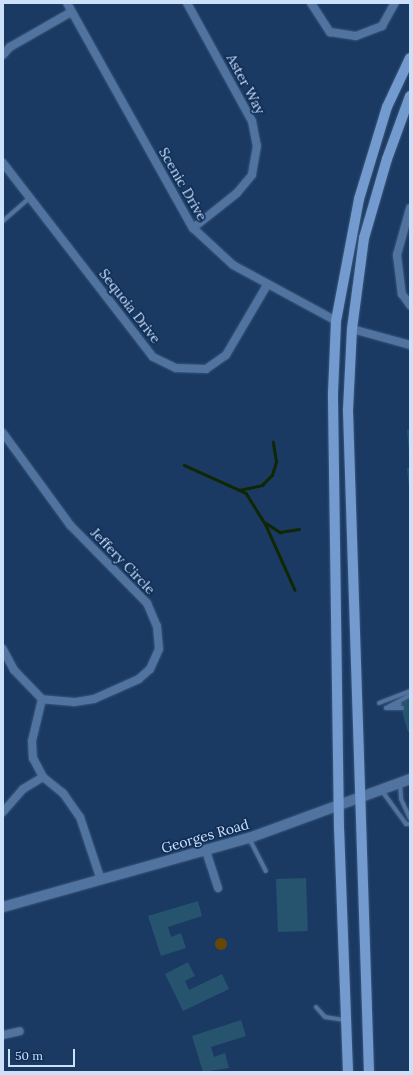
<!DOCTYPE html>
<html>
<head>
<meta charset="utf-8">
<style>
	body { margin:0 }
	#map { position:relative; width:413px; height:1075px; overflow:hidden; background:#1a3a63; font-family:Lora,serif }
	div>[style] { position:absolute }
	[style*='--x'] { left:calc(var(--x)*1px); top:calc(var(--y)*1px); width:calc(var(--w)*1px); rotate:calc(var(--a)*1deg) }
	.green>* { inset:0; background:#67460a }
	.round { border-radius:50% }
	.stream>* { height:2.5px; margin:-1.25px; padding:0 1.25px; transform-origin:1.25px; border-radius:1.25px; background:#102704 }
	.building>* { inset:0; background:#26546e; transform-origin:0 0 }
	.roads { filter:drop-shadow(0 0 1px #3a5679) drop-shadow(0 0 1px #3a5679) }
	.service>* { height:4px; margin:-2px; padding:0 2px; transform-origin:2px; border-radius:2px; background:#5173a0 }
	.minor>* { height:8px; margin:-4px; padding:0 4px; transform-origin:4px; border-radius:4px; background:#5173a0 }
	.tertiary>* { height:10px; margin:-5px; padding:0 5px; transform-origin:5px; border-radius:5px; background:#5173a0 }
	.primary>* { height:10px; margin:-5px; padding:0 5px; transform-origin:5px; border-radius:5px; background:#739bd0 }
	span { translate:-50% -50%; white-space:nowrap; text-align:center; line-height:1.15; -webkit-text-stroke:3.5px #102f58; paint-order:stroke }
	.street-label { font-size:14px; color:#cde0fa }
	.frame { position:absolute; inset:0; border:4px solid #cde0fa; pointer-events:none }
	.scale { position:absolute; left:8px; top:1049px; width:67px; height:18px; box-sizing:border-box; border:2px solid #cde0fa; border-top:0; padding-left:5px; font-size:12px; line-height:14px; white-space:nowrap; color:#cde0fa; -webkit-text-stroke:3px #102f58; paint-order:stroke }
</style>
</head>
<body>
<div id="map">
	<div class="green">
		<div class="round" style="left:215px;top:938px;width:12px;height:12px"></div>
	</div>
	<div class="stream">
		<div style="--x:184;--y:465;--w:68;--a:24.3"></div>
		<div style="--x:246;--y:493;--w:36;--a:58"></div>
		<div style="--x:265;--y:523;--w:73;--a:65.9"></div>
		<div style="--x:239;--y:490;--w:24;--a:-12"></div>
		<div style="--x:262;--y:485;--w:14;--a:-45"></div>
		<div style="--x:272;--y:475;--w:14;--a:-73"></div>
		<div style="--x:276;--y:462;--w:20;--a:-99"></div>
		<div style="--x:266;--y:523;--w:17;--a:33"></div>
		<div style="--x:280;--y:532;--w:19;--a:-9"></div>
	</div>
	<div class="building">
		<div style="clip-path:polygon(407px 430px,410px 430px,410px 452px,409px 452px)"></div>
		<div style="clip-path:polygon(407px 468px,410px 468px,410px 486px,409px 487px)"></div>
		<div style="clip-path:polygon(410px 697px,410px 732px,408px 732px,399px 701px)"></div>
		<div style="left:306px;top:878px;width:53px;height:30px;rotate:88deg"></div>
		<div style="clip-path:polygon(198px 901px,202px 916px,168px 927px,171px 937px,181px 933px,186px 948px,161px 956px,148px 916px)"></div>
		<div style="clip-path:polygon(188px 962px,195px 976px,185px 981px,189px 990px,222px 974px,229px 989px,183px 1011px,165px 974px)"></div>
		<div style="clip-path:polygon(241px 1020px,246px 1036px,211px 1047px,214px 1057px,225px 1053px,229px 1068px,203px 1072px,192px 1036px)"></div>
	</div>
	<div class="roads">
		<div class="service">
			<div style="--x:3;--y:221;--w:35;--a:-41"></div>
			<div style="--x:379;--y:703;--w:33;--a:-21"></div>
			<div style="--x:390;--y:707;--w:10;--a:-17"></div>
			<div style="--x:386;--y:708;--w:27;--a:-28"></div>
			<div style="--x:386;--y:708;--w:16;--a:0"></div>
			<div style="--x:400;--y:783;--w:16;--a:86"></div>
			<div style="--x:401;--y:799;--w:21;--a:65"></div>
			<div style="--x:382;--y:791;--w:41;--a:54"></div>
			<div style="--x:406;--y:824;--w:4;--a:0"></div>
			<div style="--x:249;--y:838;--w:37;--a:63"></div>
			<div style="--x:316;--y:1007;--w:13;--a:48"></div>
			<div style="--x:325;--y:1017;--w:20;--a:9"></div>
		</div>
		<div class="minor">
			<div style="--x:67;--y:3;--w:258;--a:60.8"></div>
			<div style="--x:193;--y:228;--w:54;--a:42.8"></div>
			<div style="--x:233;--y:265;--w:117;--a:28.5"></div>
			<div style="--x:187;--y:3;--w:135;--a:61.2"></div>
			<div style="--x:252;--y:121;--w:25;--a:79"></div>
			<div style="--x:257;--y:146;--w:29;--a:100"></div>
			<div style="--x:252;--y:175;--w:23;--a:130"></div>
			<div style="--x:237;--y:193;--w:56;--a:141.5"></div>
			<div style="--x:311;--y:3;--w:35;--a:57"></div>
			<div style="--x:330;--y:32;--w:26;--a:9"></div>
			<div style="--x:356;--y:36;--w:28;--a:-21"></div>
			<div style="--x:382;--y:26;--w:26;--a:-61"></div>
			<div style="--x:3;--y:55;--w:11;--a:-49"></div>
			<div style="--x:10;--y:47;--w:70;--a:-29.8"></div>
			<div style="--x:3;--y:163;--w:245;--a:52.3"></div>
			<div style="--x:153;--y:357;--w:25;--a:26"></div>
			<div style="--x:176;--y:368;--w:30;--a:2"></div>
			<div style="--x:206;--y:369;--w:24;--a:-35"></div>
			<div style="--x:226;--y:355;--w:81;--a:-59.6"></div>
			<div style="--x:410;--y:208;--w:49;--a:105.5"></div>
			<div style="--x:397;--y:255;--w:39;--a:83"></div>
			<div style="--x:402;--y:294;--w:14;--a:54"></div>
			<div style="--x:352;--y:329;--w:60;--a:15.4"></div>
			<div style="--x:3;--y:433;--w:114;--a:53.9"></div>
			<div style="--x:70;--y:525;--w:110;--a:45.4"></div>
			<div style="--x:147;--y:603;--w:25;--a:67"></div>
			<div style="--x:157;--y:626;--w:23;--a:85"></div>
			<div style="--x:159;--y:649;--w:22;--a:114"></div>
			<div style="--x:150;--y:669;--w:15;--a:138"></div>
			<div style="--x:139;--y:679;--w:49;--a:156"></div>
			<div style="--x:94;--y:699;--w:20;--a:171"></div>
			<div style="--x:74;--y:702;--w:32;--a:-175"></div>
			<div style="--x:42;--y:699;--w:40;--a:-134"></div>
			<div style="--x:14;--y:670;--w:24;--a:-118"></div>
			<div style="--x:42;--y:699;--w:43;--a:103.4"></div>
			<div style="--x:32;--y:741;--w:17;--a:87"></div>
			<div style="--x:33;--y:758;--w:21;--a:62"></div>
			<div style="--x:43;--y:777;--w:26;--a:39"></div>
			<div style="--x:63;--y:793;--w:29;--a:55"></div>
			<div style="--x:80;--y:817;--w:66;--a:71.6"></div>
			<div style="--x:3;--y:812;--w:30;--a:-49"></div>
			<div style="--x:23;--y:789;--w:23;--a:-31"></div>
			<div style="--x:206;--y:851;--w:39;--a:72"></div>
			<div style="--x:3;--y:1035;--w:17;--a:-13"></div>
		</div>
		<div class="tertiary">
			<div style="--x:3;--y:907;--w:255;--a:-15.7"></div>
			<div style="--x:249;--y:838;--w:171;--a:-20.1"></div>
		</div>
		<div class="primary">
			<div style="--x:348;--y:1072;--w:243;--a:-92.1"></div>
			<div style="--x:339;--y:829;--w:436;--a:-90.8"></div>
			<div style="--x:333;--y:393;--w:72;--a:-87.6"></div>
			<div style="--x:336;--y:321;--w:124;--a:-79.3"></div>
			<div style="--x:359;--y:199;--w:96;--a:-73.1"></div>
			<div style="--x:387;--y:107;--w:54;--a:-64.9"></div>
			<div style="--x:369;--y:1072;--w:662;--a:-91.82"></div>
			<div style="--x:348;--y:410;--w:81;--a:-87.2"></div>
			<div style="--x:352;--y:329;--w:92;--a:-82.5"></div>
			<div style="--x:364;--y:238;--w:82;--a:-73.8"></div>
			<div style="--x:387;--y:159;--w:67;--a:-69.9"></div>
		</div>
	</div>
	<div class="street-label">
		<span style="left:246px;top:84px;rotate:62deg">Aster Way</span>
		<span style="left:183px;top:184px;rotate:60deg">Scenic Drive</span>
		<span style="left:130px;top:306px;rotate:52deg">Sequoia Drive</span>
		<span style="left:123px;top:561px;rotate:46deg">Jeffery Circle</span>
		<span style="left:205px;top:836px;rotate:-16deg">Georges Road</span>
	</div>
	<div class="frame"></div>
	<div class="scale">50 m</div>
</div>
</body>
</html>
